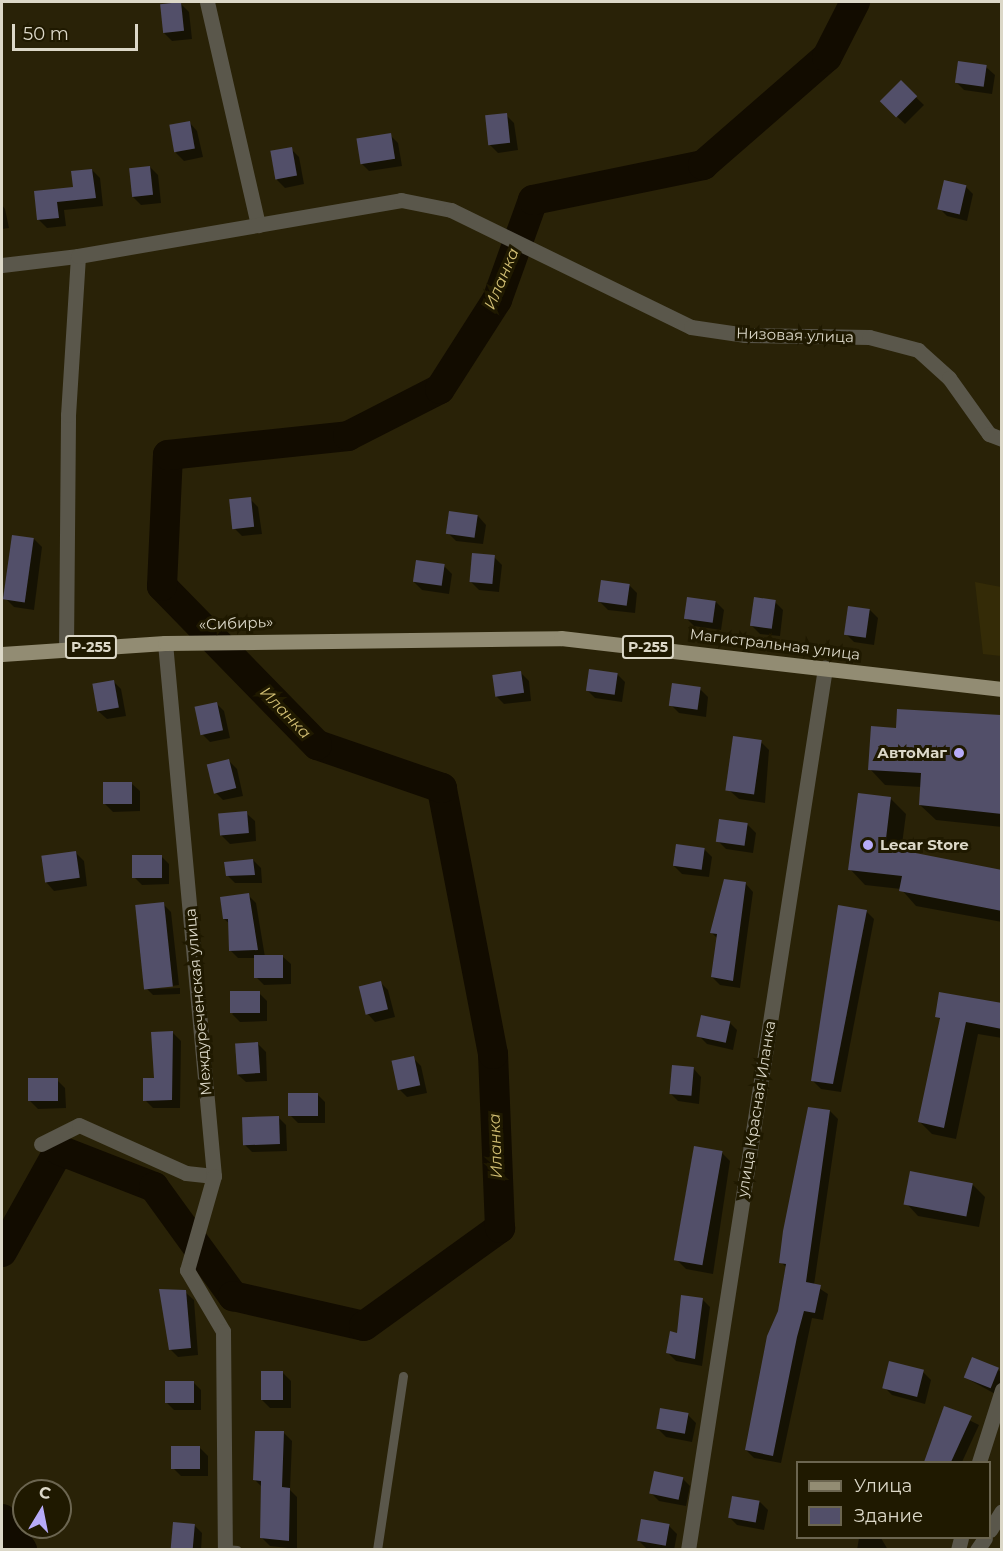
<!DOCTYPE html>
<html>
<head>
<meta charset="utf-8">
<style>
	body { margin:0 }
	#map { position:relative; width:1003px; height:1551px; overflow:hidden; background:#292207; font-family:Montserrat,sans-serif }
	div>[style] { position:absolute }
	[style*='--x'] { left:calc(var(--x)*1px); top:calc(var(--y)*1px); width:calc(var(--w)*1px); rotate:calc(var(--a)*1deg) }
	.built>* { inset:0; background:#342b07 }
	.shadow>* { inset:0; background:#0007 }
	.river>* { height:30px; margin:-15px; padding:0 15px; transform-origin:15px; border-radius:15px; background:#120c00 }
	.building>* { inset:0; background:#524f69; transform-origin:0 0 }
	.lane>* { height:9px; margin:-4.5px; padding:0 4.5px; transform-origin:4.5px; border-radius:4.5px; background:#5a574b }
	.street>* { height:15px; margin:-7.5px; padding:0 7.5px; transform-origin:7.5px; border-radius:7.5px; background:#5a574b }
	.primary>* { height:15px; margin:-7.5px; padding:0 7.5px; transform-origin:7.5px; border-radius:7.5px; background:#928c73 }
	.dots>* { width:16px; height:16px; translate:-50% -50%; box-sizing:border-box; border:3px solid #1f1900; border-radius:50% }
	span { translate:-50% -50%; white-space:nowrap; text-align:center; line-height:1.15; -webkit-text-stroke:6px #1f1900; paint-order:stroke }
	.shield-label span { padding:2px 4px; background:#1f1900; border:2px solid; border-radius:4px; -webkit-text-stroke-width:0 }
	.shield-label { font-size:14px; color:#dcd8c8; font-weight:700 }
	.street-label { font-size:15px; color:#dcd8c8 }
	.poi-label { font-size:15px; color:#dcd8c8; font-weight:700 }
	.right { translate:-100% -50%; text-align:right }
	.left { translate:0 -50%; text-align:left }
	.water-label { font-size:16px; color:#d2bf73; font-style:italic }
	.frame { position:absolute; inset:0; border:3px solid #dcd8c8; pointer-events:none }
	.legend { position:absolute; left:796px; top:1461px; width:195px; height:78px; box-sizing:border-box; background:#1f1900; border:2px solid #6b6550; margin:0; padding:8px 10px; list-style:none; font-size:18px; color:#dcd8c8 }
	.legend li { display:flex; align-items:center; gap:12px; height:30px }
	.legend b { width:30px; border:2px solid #6b6550 }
	.north { position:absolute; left:12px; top:1479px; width:60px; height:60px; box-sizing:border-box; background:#1f1900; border:2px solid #6b6550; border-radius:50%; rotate:10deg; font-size:16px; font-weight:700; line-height:24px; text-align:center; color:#dcd8c8 }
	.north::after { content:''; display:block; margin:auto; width:21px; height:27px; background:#b7abf8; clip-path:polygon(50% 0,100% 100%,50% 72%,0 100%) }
	.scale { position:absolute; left:12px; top:24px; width:126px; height:27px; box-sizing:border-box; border:3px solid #dcd8c8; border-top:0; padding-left:8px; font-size:18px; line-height:21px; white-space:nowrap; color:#dcd8c8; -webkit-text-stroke:4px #1f1900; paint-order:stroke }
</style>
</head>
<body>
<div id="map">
	<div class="built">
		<div style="clip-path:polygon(975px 582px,1001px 587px,1001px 656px,983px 654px)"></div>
	</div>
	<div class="shadow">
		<div style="clip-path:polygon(181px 4px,189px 12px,192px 39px,172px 41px,164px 33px)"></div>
		<div style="clip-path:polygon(986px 67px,995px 75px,992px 94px,964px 90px,956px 82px)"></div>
		<div style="clip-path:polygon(901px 83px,924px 105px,905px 124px,890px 110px)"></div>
		<div style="clip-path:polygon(506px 115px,514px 123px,518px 150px,498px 153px,490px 145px)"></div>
		<div style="clip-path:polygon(189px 122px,197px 131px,203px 157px,184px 161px,176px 153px)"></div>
		<div style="clip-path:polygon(390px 135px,398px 143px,402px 166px,369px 171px,361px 163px)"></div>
		<div style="clip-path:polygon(291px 149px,299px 157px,304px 184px,285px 188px,277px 180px)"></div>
		<div style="clip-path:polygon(150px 167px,158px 175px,161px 203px,141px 205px,133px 197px)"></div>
		<div style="clip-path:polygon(92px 170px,100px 178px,103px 206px,64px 210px,66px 226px,47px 228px,39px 220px,35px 193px,74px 188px)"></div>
		<div style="clip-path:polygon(965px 186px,973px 194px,967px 221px,947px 216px,939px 208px)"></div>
		<div style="clip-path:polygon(2px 205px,5px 209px,9px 228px,2px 229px)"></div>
		<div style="clip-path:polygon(250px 499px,258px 507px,262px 534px,242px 536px,234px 528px)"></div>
		<div style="clip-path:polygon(478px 516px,486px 525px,483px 544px,456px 541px,448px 533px)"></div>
		<div style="clip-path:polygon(34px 539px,42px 547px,34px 610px,14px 607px,6px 599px)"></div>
		<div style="clip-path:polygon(494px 557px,502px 565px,499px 592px,479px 590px,471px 582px)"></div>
		<div style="clip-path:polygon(444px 566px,452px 574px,449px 594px,422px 590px,414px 582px)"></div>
		<div style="clip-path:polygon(629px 585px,637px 593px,635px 613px,608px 610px,599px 601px)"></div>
		<div style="clip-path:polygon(716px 602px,724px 610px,721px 630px,694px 626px,686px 618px)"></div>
		<div style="clip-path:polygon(775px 602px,783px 610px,780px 636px,760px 634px,752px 626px)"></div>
		<div style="clip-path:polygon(870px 610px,878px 618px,874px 645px,854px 642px,846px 634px)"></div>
		<div style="clip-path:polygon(521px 673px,529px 681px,531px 701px,504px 704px,496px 696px)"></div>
		<div style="clip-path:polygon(617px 674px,625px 682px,622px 702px,595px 698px,587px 690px)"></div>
		<div style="clip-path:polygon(113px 681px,121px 689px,126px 716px,107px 719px,98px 711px)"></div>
		<div style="clip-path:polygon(700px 689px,708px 697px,706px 717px,679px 713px,671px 705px)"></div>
		<div style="clip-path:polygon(216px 703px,224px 711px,230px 738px,210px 742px,202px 734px)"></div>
		<div style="clip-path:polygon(1000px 717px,1002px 827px,936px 820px,920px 805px,921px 787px,885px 785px,870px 769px)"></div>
		<div style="clip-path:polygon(761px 742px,769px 750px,765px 803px,739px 799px,730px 791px)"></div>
		<div style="clip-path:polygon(229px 761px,237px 769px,243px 796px,223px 800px,215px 792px)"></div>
		<div style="clip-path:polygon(131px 783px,140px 791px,140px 811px,113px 812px,105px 804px)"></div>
		<div style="clip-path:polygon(891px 799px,906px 814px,901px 852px,1002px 871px,1002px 922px,916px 906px,901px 889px,865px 885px,850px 869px)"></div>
		<div style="clip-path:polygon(246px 813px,255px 821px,256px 841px,230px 844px,221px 835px)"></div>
		<div style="clip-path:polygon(748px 825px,756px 833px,753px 853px,726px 849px,718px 841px)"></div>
		<div style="clip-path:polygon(704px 849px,712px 857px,709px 877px,682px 874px,674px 866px)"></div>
		<div style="clip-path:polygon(76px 853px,84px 861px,87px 886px,54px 891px,46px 882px)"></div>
		<div style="clip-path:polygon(161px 856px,169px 864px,169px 884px,142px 885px,134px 877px)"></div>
		<div style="clip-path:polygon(253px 860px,261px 868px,262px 883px,235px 883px,227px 875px)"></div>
		<div style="clip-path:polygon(745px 883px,753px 892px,740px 988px,720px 985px,712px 977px,718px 939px,712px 933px)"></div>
		<div style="clip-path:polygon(248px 895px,256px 903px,265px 957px,282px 956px,291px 964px,291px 984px,264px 985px,256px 977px,255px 958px,238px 958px,230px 950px,230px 924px,224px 919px)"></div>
		<div style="clip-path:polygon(163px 904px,171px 912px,179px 985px,150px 989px,180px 988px,180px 994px,153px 995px,145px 987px)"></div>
		<div style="clip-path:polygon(866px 911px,874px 919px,841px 1092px,821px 1089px,813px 1081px)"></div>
		<div style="clip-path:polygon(380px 982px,388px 990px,395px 1017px,375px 1022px,367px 1013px)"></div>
		<div style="clip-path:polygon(259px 993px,267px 1001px,267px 1021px,240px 1022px,232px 1014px)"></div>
		<div style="clip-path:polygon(1002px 1005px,1002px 1038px,978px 1034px,956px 1139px,932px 1134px,920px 1122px,941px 1020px,936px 1016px)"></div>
		<div style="clip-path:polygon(729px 1022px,737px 1030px,733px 1050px,707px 1044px,699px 1036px)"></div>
		<div style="clip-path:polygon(173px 1033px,181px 1041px,180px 1108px,153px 1108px,145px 1100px)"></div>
		<div style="clip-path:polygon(258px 1044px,266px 1052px,267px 1081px,246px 1082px,237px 1074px)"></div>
		<div style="clip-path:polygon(413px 1058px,421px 1066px,427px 1093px,407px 1097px,399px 1089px)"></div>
		<div style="clip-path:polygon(693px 1068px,701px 1077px,699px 1104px,678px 1101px,670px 1093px)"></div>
		<div style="clip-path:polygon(57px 1080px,65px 1088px,66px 1108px,38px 1109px,30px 1101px)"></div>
		<div style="clip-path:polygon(317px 1094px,325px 1102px,325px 1123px,298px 1123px,290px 1115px)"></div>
		<div style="clip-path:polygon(830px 1111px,838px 1119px,814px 1285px,828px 1294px,823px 1320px,812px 1318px,781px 1463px,754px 1458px,746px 1450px,779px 1311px,787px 1268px,781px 1262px)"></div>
		<div style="clip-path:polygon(278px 1117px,286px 1125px,287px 1151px,252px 1152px,244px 1144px)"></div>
		<div style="clip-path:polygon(722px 1153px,730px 1161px,713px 1274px,686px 1269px,678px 1261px)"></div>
		<div style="clip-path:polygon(912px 1173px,973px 1185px,985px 1197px,979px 1227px,918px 1216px,906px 1203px)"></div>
		<div style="clip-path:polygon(161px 1291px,185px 1292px,194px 1300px,198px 1355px,178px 1357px,170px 1349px)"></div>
		<div style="clip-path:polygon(702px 1299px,710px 1307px,702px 1366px,676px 1361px,668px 1353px)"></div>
		<div style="clip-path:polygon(973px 1359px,1002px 1372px,999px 1396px,966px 1378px)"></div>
		<div style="clip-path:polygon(923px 1372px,931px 1380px,925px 1404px,892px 1395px,884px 1387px)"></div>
		<div style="clip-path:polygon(283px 1373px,291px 1381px,291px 1408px,270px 1408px,262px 1400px)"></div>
		<div style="clip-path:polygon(193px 1382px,201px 1390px,201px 1410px,174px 1410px,166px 1402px)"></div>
		<div style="clip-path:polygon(945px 1408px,979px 1425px,962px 1462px,926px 1462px)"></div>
		<div style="clip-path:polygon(688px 1415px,696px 1423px,692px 1442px,666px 1437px,658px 1429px)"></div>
		<div style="clip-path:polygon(284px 1433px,292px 1441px,290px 1490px,297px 1497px,297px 1549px,270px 1546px,262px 1538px,262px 1487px,255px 1480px)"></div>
		<div style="clip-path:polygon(200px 1448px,208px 1456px,208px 1476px,181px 1476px,173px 1468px)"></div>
		<div style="clip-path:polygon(682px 1478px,690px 1486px,686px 1506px,659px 1501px,651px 1493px)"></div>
		<div style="clip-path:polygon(760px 1502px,768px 1510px,764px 1530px,737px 1525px,729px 1517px)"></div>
		<div style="clip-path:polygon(194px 1525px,202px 1533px,201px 1550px,170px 1550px)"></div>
		<div style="clip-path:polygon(669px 1526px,677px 1534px,674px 1550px,646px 1548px,638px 1540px)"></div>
		<div style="clip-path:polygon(859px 1538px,881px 1538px,888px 1550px,857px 1550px)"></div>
	</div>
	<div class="river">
		<div style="--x:2;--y:1252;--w:117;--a:-60.8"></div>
		<div style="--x:59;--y:1150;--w:102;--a:21.3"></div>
		<div style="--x:154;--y:1187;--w:135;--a:54.1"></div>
		<div style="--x:233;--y:1296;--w:134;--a:12.9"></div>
		<div style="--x:364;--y:1326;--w:168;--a:-35.8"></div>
		<div style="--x:500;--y:1228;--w:174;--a:-92.3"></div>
		<div style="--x:493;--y:1054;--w:271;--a:-100.9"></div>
		<div style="--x:442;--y:788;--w:132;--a:-161"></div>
		<div style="--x:317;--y:745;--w:222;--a:-134.3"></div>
		<div style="--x:162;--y:586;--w:131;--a:-87.4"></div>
		<div style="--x:168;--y:455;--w:181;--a:-6"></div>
		<div style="--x:348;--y:436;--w:103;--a:-27.1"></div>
		<div style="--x:440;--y:389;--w:106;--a:-57.4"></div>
		<div style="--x:497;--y:300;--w:106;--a:-70.2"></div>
		<div style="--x:533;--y:200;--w:174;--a:-11.6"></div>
		<div style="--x:703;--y:165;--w:164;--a:-41.1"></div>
		<div style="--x:827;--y:57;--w:62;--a:-63"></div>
		<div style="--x:2;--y:1519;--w:37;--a:57"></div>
	</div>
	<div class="building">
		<div style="left:181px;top:2px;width:29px;height:21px;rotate:84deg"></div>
		<div style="left:958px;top:61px;width:29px;height:22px;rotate:8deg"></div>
		<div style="left:901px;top:80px;width:23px;height:30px;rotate:45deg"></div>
		<div style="left:507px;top:113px;width:30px;height:22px;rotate:84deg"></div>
		<div style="left:190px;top:121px;width:28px;height:21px;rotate:80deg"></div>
		<div style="left:391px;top:133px;width:26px;height:35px;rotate:81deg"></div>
		<div style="left:292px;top:147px;width:29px;height:22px;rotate:80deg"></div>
		<div style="left:150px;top:166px;width:29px;height:21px;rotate:84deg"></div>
		<div style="clip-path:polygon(92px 169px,96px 198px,57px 202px,59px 218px,37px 220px,34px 191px,73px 187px,71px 171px)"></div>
		<div style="left:944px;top:180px;width:23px;height:30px;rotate:13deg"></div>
		<div style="left:251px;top:497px;width:30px;height:22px;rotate:84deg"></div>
		<div style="left:449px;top:511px;width:29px;height:23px;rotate:8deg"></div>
		<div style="left:12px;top:535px;width:22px;height:65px;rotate:8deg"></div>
		<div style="left:472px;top:553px;width:23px;height:29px;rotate:5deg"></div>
		<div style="left:416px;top:560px;width:29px;height:22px;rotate:8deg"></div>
		<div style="left:601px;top:580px;width:29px;height:22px;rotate:8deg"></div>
		<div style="left:687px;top:597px;width:29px;height:22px;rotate:8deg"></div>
		<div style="left:754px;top:597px;width:22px;height:29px;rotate:8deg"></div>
		<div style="left:848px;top:606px;width:22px;height:29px;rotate:8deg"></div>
		<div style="left:589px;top:669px;width:29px;height:22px;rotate:8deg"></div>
		<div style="left:521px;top:671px;width:22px;height:29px;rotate:82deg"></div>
		<div style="left:114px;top:680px;width:28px;height:22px;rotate:80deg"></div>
		<div style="left:672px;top:683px;width:29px;height:23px;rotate:8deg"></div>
		<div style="left:217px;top:702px;width:29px;height:23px;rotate:78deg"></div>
		<div style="clip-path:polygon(897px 709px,1001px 715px,1002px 814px,919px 805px,921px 773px,868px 770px,871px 726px,896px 728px)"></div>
		<div style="left:733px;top:736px;width:29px;height:55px;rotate:8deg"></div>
		<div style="left:229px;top:759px;width:30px;height:23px;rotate:76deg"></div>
		<div style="left:103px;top:782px;width:29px;height:22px"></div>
		<div style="clip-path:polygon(858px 793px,891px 797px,885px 847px,1002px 870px,1002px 911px,899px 891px,902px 876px,848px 870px)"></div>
		<div style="left:247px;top:811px;width:22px;height:29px;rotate:85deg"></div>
		<div style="left:719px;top:819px;width:29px;height:23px;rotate:8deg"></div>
		<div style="left:676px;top:844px;width:29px;height:22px;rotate:8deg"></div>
		<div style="left:76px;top:851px;width:27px;height:35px;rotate:82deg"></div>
		<div style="left:132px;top:855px;width:30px;height:23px"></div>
		<div style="clip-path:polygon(253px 859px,255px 875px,226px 876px,224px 862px)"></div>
		<div style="clip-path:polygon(724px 879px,746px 882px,733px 981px,711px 977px,717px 934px,710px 933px)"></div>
		<div style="clip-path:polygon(249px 893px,258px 950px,229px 951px,228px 919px,223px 919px,220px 897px)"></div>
		<div style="left:164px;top:902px;width:85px;height:29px;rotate:84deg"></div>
		<div style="clip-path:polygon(838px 905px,867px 910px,833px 1084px,811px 1081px)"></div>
		<div style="left:254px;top:955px;width:29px;height:23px"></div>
		<div style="left:381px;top:981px;width:29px;height:23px;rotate:76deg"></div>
		<div style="left:260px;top:991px;width:22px;height:30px;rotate:90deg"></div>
		<div style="clip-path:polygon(939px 992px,1002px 1003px,1002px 1029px,966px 1022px,944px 1128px,918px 1122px,940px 1018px,935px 1017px)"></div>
		<div style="left:701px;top:1015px;width:30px;height:22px;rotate:12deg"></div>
		<div style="clip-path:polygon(173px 1031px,172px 1100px,143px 1101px,143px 1078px,154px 1078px,151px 1032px)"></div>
		<div style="left:258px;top:1042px;width:31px;height:23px;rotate:86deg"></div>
		<div style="left:414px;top:1056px;width:30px;height:23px;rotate:78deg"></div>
		<div style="left:672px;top:1065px;width:22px;height:29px;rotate:5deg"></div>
		<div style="left:58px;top:1078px;width:23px;height:30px;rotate:90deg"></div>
		<div style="left:288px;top:1093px;width:30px;height:23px"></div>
		<div style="clip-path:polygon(808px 1107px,830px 1110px,806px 1282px,821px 1285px,815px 1313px,804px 1311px,797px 1337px,773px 1456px,745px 1450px,767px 1336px,778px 1311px,786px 1264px,779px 1263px,783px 1231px)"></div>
		<div style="left:279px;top:1116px;width:28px;height:37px;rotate:88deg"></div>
		<div style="left:694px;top:1146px;width:29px;height:116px;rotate:10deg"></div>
		<div style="left:910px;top:1171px;width:64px;height:34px;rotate:11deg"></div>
		<div style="clip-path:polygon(159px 1289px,186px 1290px,191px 1348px,169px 1350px)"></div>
		<div style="clip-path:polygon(681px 1295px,703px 1298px,695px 1359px,666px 1353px,670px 1331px,677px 1333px)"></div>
		<div style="left:972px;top:1357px;width:29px;height:22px;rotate:22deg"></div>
		<div style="left:889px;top:1361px;width:36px;height:28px;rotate:14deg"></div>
		<div style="left:261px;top:1371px;width:22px;height:29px"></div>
		<div style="left:165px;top:1381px;width:29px;height:22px"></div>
		<div style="clip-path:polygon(944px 1406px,972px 1416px,951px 1462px,924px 1462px)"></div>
		<div style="left:660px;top:1408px;width:29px;height:21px;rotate:10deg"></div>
		<div style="clip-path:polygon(255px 1431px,284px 1431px,282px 1487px,290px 1488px,289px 1541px,260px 1538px,261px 1481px,253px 1480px)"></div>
		<div style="left:171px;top:1446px;width:29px;height:23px"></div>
		<div style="left:654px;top:1471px;width:30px;height:23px;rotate:12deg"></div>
		<div style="left:732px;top:1496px;width:28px;height:22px;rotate:10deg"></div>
		<div style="left:641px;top:1519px;width:29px;height:22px;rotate:10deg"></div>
		<div style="left:173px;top:1522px;width:22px;height:28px;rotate:5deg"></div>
	</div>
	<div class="lane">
		<div style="--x:225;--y:1549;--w:12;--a:5"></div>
		<div style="--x:377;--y:1550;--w:176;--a:-81.5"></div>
	</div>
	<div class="street">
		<div style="--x:207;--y:2;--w:229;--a:77.1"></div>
		<div style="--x:2;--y:265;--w:77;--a:-6.8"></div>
		<div style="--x:66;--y:649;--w:234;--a:-89.5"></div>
		<div style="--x:68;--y:415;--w:159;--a:-86.4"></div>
		<div style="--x:78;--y:256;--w:328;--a:-9.8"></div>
		<div style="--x:401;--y:200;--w:51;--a:11.3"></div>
		<div style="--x:451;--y:210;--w:267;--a:26"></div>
		<div style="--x:691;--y:327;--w:55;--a:8.4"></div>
		<div style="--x:745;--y:335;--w:124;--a:0.9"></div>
		<div style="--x:869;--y:337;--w:51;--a:14.9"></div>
		<div style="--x:918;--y:350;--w:42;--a:42.1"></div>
		<div style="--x:949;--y:378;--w:69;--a:54.5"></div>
		<div style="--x:989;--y:434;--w:14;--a:21"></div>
		<div style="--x:41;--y:1144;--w:42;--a:-26.6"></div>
		<div style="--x:79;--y:1125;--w:117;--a:24.2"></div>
		<div style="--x:186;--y:1173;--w:28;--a:6"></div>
		<div style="--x:214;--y:1176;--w:535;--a:-95.25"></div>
		<div style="--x:214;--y:1176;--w:98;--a:106"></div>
		<div style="--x:187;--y:1270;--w:71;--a:59.5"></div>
		<div style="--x:223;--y:1331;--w:219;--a:89.5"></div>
		<div style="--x:979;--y:1462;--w:76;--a:-72.3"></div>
		<div style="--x:990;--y:1530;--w:22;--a:-58"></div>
		<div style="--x:688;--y:1550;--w:893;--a:-81.17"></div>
		<div style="--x:958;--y:1550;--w:12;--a:-76"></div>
		<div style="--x:977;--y:1550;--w:14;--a:-56"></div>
	</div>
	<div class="primary">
		<div style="--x:2;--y:654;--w:163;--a:-3.9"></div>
		<div style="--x:165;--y:643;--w:396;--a:-0.7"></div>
		<div style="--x:561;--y:638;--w:444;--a:6.6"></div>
	</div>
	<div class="dots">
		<div style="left:959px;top:753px;background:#b7abf8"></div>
		<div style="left:868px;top:845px;background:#b7abf8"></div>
	</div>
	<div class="shield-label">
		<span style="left:91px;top:647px">Р-255</span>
		<span style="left:648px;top:647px">Р-255</span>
	</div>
	<div class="street-label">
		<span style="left:795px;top:335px;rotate:2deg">Низовая улица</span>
		<span style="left:236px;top:623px;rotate:-2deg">«Сибирь»</span>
		<span style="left:775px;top:644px;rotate:7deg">Магистральная улица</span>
		<span style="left:198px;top:1002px;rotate:-95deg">Междуреченская улица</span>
		<span style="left:756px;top:1109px;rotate:-81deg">улица Красная Иланка</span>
	</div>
	<div class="poi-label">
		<span class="right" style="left:947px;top:753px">АвтоМаг</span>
		<span class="left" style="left:880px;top:845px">Lecar Store</span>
	</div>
	<div class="water-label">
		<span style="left:502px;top:279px;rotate:-67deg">Иланка</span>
		<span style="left:285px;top:713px;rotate:46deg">Иланка</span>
		<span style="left:496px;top:1146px;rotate:-92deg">Иланка</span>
	</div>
	<div class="frame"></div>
	<ul class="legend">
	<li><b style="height:8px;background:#928c73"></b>Улица</li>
	<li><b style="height:16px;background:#524f69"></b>Здание</li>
	</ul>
	<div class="north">С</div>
	<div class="scale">50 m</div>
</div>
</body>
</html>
